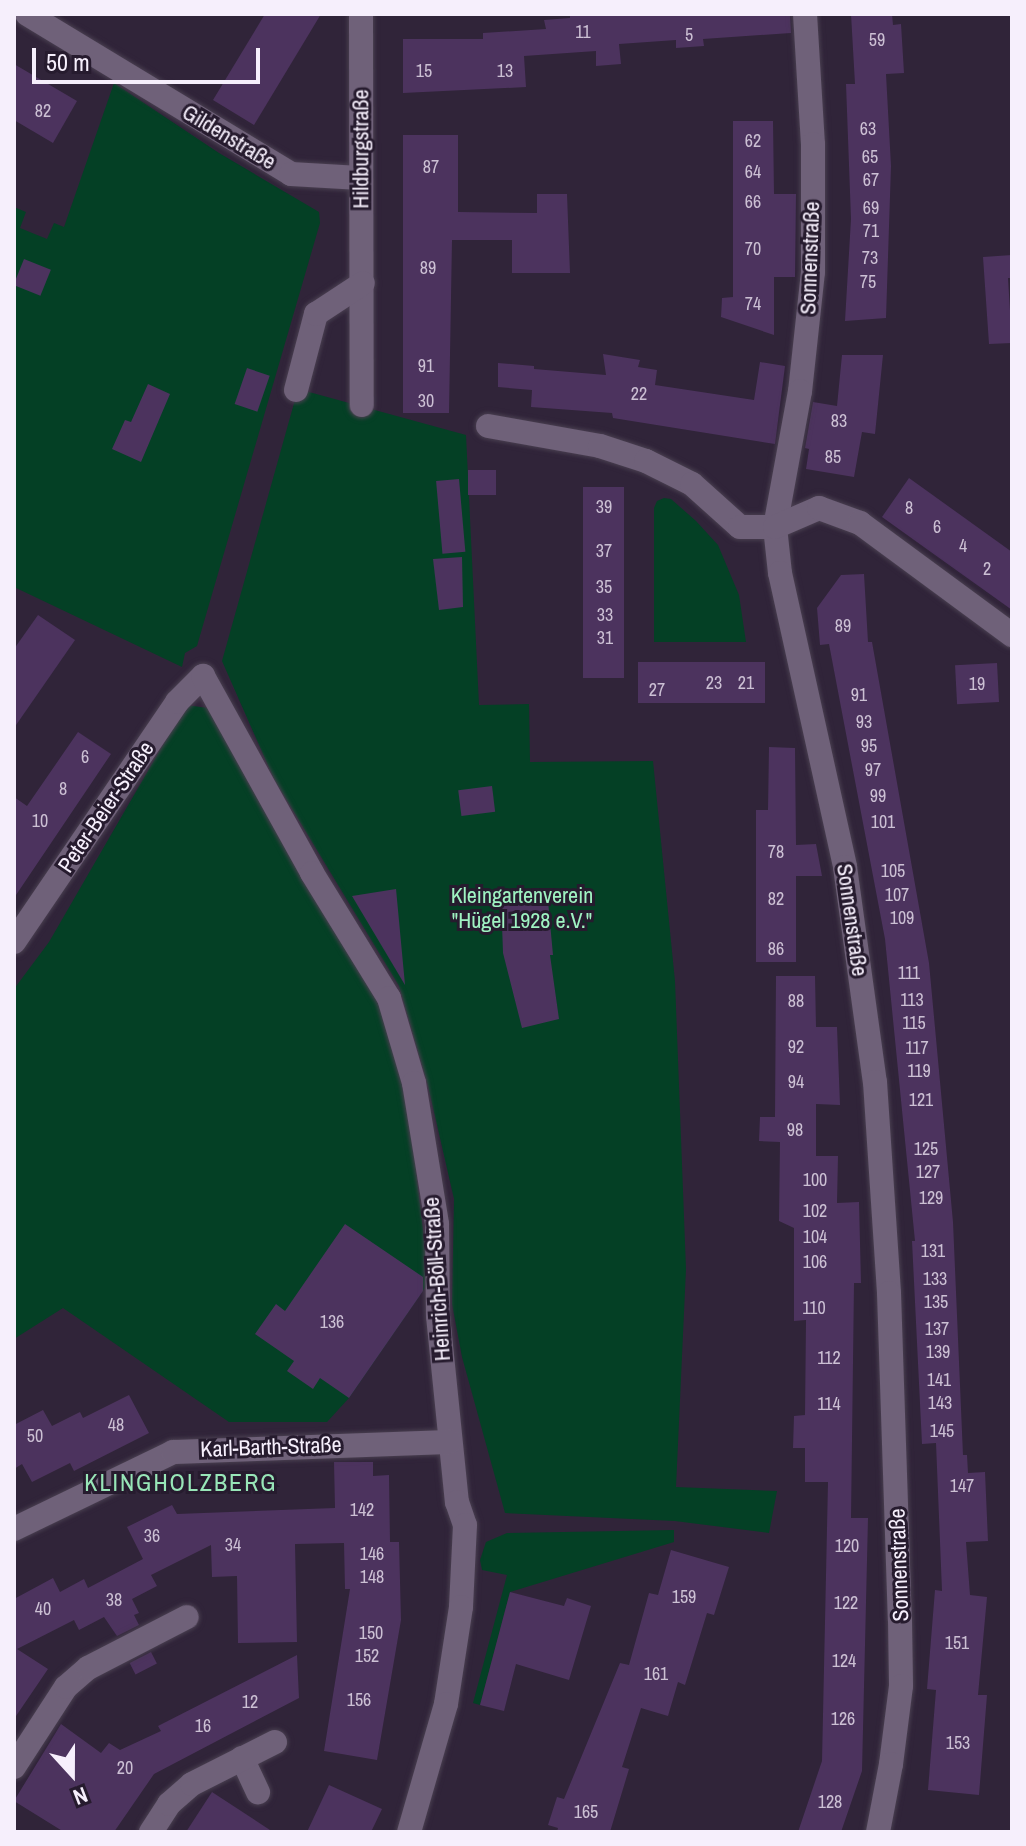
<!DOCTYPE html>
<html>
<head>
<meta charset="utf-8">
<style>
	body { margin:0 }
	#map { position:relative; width:1026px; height:1846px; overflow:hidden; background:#302439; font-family:"Archivo Narrow",sans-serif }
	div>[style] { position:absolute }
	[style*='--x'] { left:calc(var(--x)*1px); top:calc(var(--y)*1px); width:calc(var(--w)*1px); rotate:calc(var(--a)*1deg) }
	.green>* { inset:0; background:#044025 }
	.building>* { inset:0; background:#4c335e; transform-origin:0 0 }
	.roads { filter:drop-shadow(0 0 2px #493f50) drop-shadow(0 0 2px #493f50) }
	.minor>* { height:24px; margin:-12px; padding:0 12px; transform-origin:12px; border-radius:12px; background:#6f6179 }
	span { translate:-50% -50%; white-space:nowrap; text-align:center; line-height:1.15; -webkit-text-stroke:6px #261b2e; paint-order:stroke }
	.number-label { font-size:18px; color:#ccc0d4 }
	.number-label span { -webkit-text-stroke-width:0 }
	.street-label { font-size:22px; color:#f6effc }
	.park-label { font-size:22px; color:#9ff3c2 }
	.neighbourhood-label { font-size:24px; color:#98e6b8; letter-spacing:2px }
	.frame { position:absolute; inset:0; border:16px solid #f6effc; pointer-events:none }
	.north { position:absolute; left:32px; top:1734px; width:80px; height:80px; -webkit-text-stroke:6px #261b2e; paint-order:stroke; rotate:159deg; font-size:22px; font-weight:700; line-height:32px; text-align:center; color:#f6effc }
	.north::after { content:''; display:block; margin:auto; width:28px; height:36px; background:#f6effc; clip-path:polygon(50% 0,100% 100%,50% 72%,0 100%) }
	.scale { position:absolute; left:32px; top:48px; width:228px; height:36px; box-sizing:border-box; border:4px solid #f6effc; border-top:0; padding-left:10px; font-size:24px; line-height:28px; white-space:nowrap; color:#f6effc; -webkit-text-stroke:6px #261b2e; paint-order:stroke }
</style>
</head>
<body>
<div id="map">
	<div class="green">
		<div style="clip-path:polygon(114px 83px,219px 153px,319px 212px,320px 223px,199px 639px,197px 646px,185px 653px,182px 667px,14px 587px,14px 207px,26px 212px,20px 228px,47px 239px,54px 223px,64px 227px)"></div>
		<div style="clip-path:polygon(298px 389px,466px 435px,479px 705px,529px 704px,530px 762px,653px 761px,675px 981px,686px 1269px,676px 1487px,777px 1491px,769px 1533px,675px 1521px,505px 1513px,462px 1357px,452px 1304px,454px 1199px,428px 1086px,399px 986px,274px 779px,222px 661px)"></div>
		<div style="clip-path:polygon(664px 498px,671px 499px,696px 521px,718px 545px,739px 595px,746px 642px,654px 642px,654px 508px,657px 501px)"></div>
		<div style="clip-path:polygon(186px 705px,208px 708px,374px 991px,395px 1045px,409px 1108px,429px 1282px,349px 1398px,327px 1422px,229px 1422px,63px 1308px,14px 1339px,14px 989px,49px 942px)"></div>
		<div style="clip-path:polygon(674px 1530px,674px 1542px,510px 1592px,480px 1705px,473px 1703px,507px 1575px,482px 1570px,480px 1560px,486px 1542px,507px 1533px)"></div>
	</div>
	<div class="building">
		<div style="clip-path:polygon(265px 14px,321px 14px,254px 125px,213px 100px)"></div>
		<div style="clip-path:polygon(570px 14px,790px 14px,791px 33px,703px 39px,704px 46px,676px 48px,676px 40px,619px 44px,621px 64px,596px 66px,596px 51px,524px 56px,526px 87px,403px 93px,403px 39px,483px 39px,483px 33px,546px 29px,544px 20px,570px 18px)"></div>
		<div style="clip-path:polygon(851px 14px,892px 14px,893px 25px,901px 24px,904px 73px,886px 74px,891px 166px,886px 318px,845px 321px,851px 219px,846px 84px,855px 84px)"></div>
		<div style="clip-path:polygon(14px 64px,77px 101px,53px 143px,14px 120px)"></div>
		<div style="clip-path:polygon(733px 121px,773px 121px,774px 194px,796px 194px,795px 277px,774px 277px,774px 335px,721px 317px,722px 298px,733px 297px)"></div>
		<div style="clip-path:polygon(403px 135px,458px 135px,458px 212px,537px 213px,537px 194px,567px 194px,570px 273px,512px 273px,512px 240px,452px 240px,449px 413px,403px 413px)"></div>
		<div style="clip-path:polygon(1012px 255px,1012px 278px,1008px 278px,1012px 343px,989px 344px,983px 257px)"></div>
		<div style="left:24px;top:259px;width:29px;height:28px;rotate:22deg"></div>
		<div style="clip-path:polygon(603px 354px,640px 360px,638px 367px,657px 370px,655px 385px,754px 400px,760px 362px,785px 366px,775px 444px,613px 418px,612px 413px,531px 407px,532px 390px,498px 387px,498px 363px,534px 366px,534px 375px,534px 369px,606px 375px)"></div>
		<div style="clip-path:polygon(842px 355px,883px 355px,875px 434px,862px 432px,854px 477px,806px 469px,809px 449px,805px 448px,813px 402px,837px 406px)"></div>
		<div style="left:247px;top:368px;width:24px;height:38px;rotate:19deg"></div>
		<div style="clip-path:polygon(148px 384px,170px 394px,141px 462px,112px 449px,125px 420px,131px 422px)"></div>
		<div style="left:496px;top:470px;width:25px;height:28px;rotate:90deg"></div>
		<div style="clip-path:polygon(909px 478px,1012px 552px,1012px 610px,882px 517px)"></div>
		<div style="left:459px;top:479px;width:73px;height:23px;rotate:85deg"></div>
		<div style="left:583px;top:487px;width:41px;height:191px"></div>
		<div style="clip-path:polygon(462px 557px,463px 607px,439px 610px,433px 559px)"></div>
		<div style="clip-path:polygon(864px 574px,868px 642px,872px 642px,929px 963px,953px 1222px,963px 1455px,967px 1455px,968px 1473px,985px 1472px,988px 1541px,966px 1542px,970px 1595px,987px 1597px,978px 1695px,987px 1695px,979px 1795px,928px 1790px,936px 1690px,927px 1689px,935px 1590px,942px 1591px,936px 1443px,922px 1444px,912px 1241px,915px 1241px,885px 939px,829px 644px,820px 645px,817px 608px,841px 575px)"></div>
		<div style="clip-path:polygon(38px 615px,75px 640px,14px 728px,14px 649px)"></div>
		<div style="left:765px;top:662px;width:41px;height:127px;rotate:90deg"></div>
		<div style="left:997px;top:663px;width:39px;height:42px;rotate:87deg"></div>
		<div style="clip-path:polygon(78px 732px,111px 754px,14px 898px,14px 797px,27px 806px)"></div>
		<div style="clip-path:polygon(769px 747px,795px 748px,796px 845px,816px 844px,822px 876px,796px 876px,796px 962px,756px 962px,756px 810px,768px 810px)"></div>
		<div style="left:492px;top:786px;width:26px;height:34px;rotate:83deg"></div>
		<div style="clip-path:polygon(396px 889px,405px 985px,352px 896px)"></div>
		<div style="clip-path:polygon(547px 890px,553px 955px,550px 955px,559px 1019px,522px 1028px,503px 953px,501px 896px)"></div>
		<div style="clip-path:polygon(776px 976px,815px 976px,816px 1027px,837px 1027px,840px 1105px,816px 1104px,816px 1156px,838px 1156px,837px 1203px,859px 1202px,861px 1283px,854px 1283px,851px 1518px,868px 1518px,862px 1771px,841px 1832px,798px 1832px,822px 1761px,828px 1482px,805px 1482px,805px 1448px,793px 1448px,794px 1416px,805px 1415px,806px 1320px,794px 1321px,794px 1228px,779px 1221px,780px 1142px,759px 1141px,760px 1117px,775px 1117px)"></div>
		<div style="clip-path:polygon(345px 1224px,423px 1277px,423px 1291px,349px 1398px,320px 1378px,313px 1389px,287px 1371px,294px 1361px,255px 1334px,276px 1304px,285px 1311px)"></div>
		<div style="clip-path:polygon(129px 1395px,149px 1433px,74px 1471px,70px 1463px,32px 1482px,22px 1464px,14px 1469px,14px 1425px,43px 1410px,52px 1426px,80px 1412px,83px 1418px)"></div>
		<div style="clip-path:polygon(334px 1462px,373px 1462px,373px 1476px,389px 1475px,390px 1542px,399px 1542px,401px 1620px,377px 1760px,324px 1751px,350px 1589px,345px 1589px,344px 1543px,295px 1544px,297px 1642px,238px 1643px,237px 1576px,212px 1577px,211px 1545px,151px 1575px,157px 1586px,132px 1599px,139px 1613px,134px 1615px,139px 1625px,117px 1636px,104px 1617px,79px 1630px,74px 1620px,17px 1649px,48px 1669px,14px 1719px,14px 1599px,53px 1578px,60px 1592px,84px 1579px,88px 1588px,143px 1559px,127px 1527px,172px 1505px,177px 1514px,335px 1508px)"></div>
		<div style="clip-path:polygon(671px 1550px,729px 1567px,714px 1615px,707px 1613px,685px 1685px,678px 1682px,668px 1716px,641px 1708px,622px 1767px,629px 1769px,610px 1832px,557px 1832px,558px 1828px,548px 1825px,557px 1797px,564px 1799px,620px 1663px,629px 1665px,649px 1593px,658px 1595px)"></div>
		<div style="clip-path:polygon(510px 1592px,564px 1606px,567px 1598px,591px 1606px,569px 1680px,516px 1664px,504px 1711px,480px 1705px)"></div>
		<div style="left:151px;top:1652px;width:13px;height:24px;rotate:63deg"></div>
		<div style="clip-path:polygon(297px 1655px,299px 1698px,154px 1774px,114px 1832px,64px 1832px,14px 1801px,61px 1724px,101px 1753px,109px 1743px,120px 1750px,161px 1731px,158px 1726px)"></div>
		<div style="clip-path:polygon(329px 1785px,382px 1809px,371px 1832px,307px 1832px)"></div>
		<div style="clip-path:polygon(212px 1792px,273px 1832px,186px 1832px)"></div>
	</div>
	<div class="roads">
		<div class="minor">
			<div style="--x:27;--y:14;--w:309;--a:31.2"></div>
			<div style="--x:291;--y:174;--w:69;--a:3.3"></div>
			<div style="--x:361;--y:14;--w:391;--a:89.9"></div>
			<div style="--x:805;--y:14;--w:130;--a:86.5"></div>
			<div style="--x:813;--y:144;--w:128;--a:90"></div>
			<div style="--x:813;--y:272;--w:120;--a:96.2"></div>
			<div style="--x:800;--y:391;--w:138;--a:100.4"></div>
			<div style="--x:775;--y:527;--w:46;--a:83.8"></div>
			<div style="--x:780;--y:573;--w:301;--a:77.5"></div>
			<div style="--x:845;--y:867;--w:217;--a:82.1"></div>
			<div style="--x:875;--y:1082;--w:211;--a:86.2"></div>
			<div style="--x:889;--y:1293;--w:327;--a:88.1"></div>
			<div style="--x:900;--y:1620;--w:66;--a:89.1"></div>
			<div style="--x:901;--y:1686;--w:79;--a:97.3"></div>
			<div style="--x:891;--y:1764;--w:69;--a:100.8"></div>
			<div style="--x:296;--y:390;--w:79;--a:-75.3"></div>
			<div style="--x:316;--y:314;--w:56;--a:-33.4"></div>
			<div style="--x:488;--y:426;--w:114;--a:10.1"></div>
			<div style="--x:600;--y:446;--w:48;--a:18.1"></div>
			<div style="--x:646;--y:461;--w:51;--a:26.6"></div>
			<div style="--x:692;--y:484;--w:64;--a:41.9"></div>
			<div style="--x:740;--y:527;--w:35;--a:0"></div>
			<div style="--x:775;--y:527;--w:48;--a:-23.4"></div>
			<div style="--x:819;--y:508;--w:44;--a:20.1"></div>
			<div style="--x:860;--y:523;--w:189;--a:36.4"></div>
			<div style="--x:14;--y:942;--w:290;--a:-55.8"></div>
			<div style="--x:177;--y:702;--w:37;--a:-45"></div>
			<div style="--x:203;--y:676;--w:225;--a:61"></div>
			<div style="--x:312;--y:873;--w:147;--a:58.4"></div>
			<div style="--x:389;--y:998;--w:89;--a:73.6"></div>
			<div style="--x:414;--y:1083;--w:143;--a:80.7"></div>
			<div style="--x:437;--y:1224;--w:92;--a:89.4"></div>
			<div style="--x:438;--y:1316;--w:187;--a:84.2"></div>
			<div style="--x:457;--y:1502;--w:24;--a:71"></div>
			<div style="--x:465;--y:1525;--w:82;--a:92.8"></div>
			<div style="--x:461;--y:1607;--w:98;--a:98.8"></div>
			<div style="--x:446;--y:1704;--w:133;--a:106.1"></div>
			<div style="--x:14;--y:1529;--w:177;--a:-25.8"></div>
			<div style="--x:173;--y:1452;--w:277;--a:-2.1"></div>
			<div style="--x:242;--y:1758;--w:38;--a:65"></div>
			<div style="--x:14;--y:1767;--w:95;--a:-57"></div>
			<div style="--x:66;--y:1687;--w:29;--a:-41"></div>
			<div style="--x:88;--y:1668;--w:111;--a:-27.3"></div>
			<div style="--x:151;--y:1832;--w:33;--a:-57"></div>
			<div style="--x:169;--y:1804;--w:30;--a:-41"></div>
			<div style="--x:192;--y:1784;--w:93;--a:-26.8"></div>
		</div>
	</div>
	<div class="number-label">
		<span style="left:583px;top:32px">11</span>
		<span style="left:689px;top:35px">5</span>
		<span style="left:877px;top:40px">59</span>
		<span style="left:424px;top:71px">15</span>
		<span style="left:505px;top:71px">13</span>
		<span style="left:43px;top:111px">82</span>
		<span style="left:868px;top:129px">63</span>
		<span style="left:753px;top:141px">62</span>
		<span style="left:870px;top:157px">65</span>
		<span style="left:431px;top:167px">87</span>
		<span style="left:753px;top:172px">64</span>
		<span style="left:871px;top:180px">67</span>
		<span style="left:753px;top:202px">66</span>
		<span style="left:871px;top:208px">69</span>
		<span style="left:871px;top:231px">71</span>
		<span style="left:753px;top:249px">70</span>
		<span style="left:870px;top:258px">73</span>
		<span style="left:428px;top:268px">89</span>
		<span style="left:868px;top:282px">75</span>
		<span style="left:753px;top:304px">74</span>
		<span style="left:426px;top:366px">91</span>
		<span style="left:639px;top:394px">22</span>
		<span style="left:426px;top:401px">30</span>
		<span style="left:839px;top:421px">83</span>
		<span style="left:833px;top:457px">85</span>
		<span style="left:604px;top:507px">39</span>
		<span style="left:909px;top:508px">8</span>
		<span style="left:937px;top:527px">6</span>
		<span style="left:963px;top:546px">4</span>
		<span style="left:604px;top:551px">37</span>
		<span style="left:987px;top:569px">2</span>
		<span style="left:604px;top:587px">35</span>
		<span style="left:605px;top:615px">33</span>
		<span style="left:843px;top:626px">89</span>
		<span style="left:605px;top:638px">31</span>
		<span style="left:714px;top:683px">23</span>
		<span style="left:746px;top:683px">21</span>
		<span style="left:977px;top:684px">19</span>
		<span style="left:657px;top:690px">27</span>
		<span style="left:859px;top:695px">91</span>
		<span style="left:864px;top:722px">93</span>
		<span style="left:869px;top:746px">95</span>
		<span style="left:85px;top:757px">6</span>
		<span style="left:873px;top:770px">97</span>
		<span style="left:63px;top:789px">8</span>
		<span style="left:878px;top:796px">99</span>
		<span style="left:40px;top:821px">10</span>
		<span style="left:883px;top:822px">101</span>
		<span style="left:776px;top:852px">78</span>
		<span style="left:893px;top:871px">105</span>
		<span style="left:897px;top:895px">107</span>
		<span style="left:776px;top:899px">82</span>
		<span style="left:902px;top:918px">109</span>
		<span style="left:776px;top:949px">86</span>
		<span style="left:909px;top:973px">111</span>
		<span style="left:912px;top:1000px">113</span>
		<span style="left:796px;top:1001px">88</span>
		<span style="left:914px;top:1023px">115</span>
		<span style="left:796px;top:1047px">92</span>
		<span style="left:917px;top:1048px">117</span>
		<span style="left:919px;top:1071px">119</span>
		<span style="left:796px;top:1082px">94</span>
		<span style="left:921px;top:1100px">121</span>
		<span style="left:795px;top:1130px">98</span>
		<span style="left:926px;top:1149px">125</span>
		<span style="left:928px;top:1172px">127</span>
		<span style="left:815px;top:1180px">100</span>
		<span style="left:931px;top:1198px">129</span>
		<span style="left:815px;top:1211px">102</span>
		<span style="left:815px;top:1237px">104</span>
		<span style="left:933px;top:1251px">131</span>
		<span style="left:815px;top:1262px">106</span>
		<span style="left:935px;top:1279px">133</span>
		<span style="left:936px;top:1302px">135</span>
		<span style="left:814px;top:1308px">110</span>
		<span style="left:332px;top:1322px">136</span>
		<span style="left:937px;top:1329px">137</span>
		<span style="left:938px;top:1352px">139</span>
		<span style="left:829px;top:1358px">112</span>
		<span style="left:939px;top:1380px">141</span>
		<span style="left:940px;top:1403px">143</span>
		<span style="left:829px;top:1404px">114</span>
		<span style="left:116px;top:1425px">48</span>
		<span style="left:942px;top:1431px">145</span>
		<span style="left:35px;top:1436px">50</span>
		<span style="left:962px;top:1486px">147</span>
		<span style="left:362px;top:1510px">142</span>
		<span style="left:152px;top:1536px">36</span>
		<span style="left:233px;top:1545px">34</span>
		<span style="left:847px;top:1546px">120</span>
		<span style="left:372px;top:1554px">146</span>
		<span style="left:372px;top:1577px">148</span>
		<span style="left:684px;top:1597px">159</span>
		<span style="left:114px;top:1600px">38</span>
		<span style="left:846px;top:1603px">122</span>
		<span style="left:43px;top:1609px">40</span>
		<span style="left:371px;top:1633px">150</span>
		<span style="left:957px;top:1643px">151</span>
		<span style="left:367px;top:1656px">152</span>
		<span style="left:844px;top:1661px">124</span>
		<span style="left:656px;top:1674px">161</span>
		<span style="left:359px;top:1700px">156</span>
		<span style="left:250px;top:1702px">12</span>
		<span style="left:843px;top:1719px">126</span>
		<span style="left:203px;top:1726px">16</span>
		<span style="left:958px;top:1743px">153</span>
		<span style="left:125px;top:1768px">20</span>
		<span style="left:830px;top:1802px">128</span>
		<span style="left:586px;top:1812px">165</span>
	</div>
	<div class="street-label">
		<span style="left:229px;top:137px;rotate:31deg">Gildenstraße</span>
		<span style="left:361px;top:149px;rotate:-90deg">Hildburgstraße</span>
		<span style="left:810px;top:258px;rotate:-88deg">Sonnenstraße</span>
		<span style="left:106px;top:807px;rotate:-56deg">Peter-Beier-Straße</span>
		<span style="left:852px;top:920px;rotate:82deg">Sonnenstraße</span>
		<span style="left:437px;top:1279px;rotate:-94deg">Heinrich-Böll-Straße</span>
		<span style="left:271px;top:1447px;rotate:-2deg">Karl-Barth-Straße</span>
		<span style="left:899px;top:1565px;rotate:-92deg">Sonnenstraße</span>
	</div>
	<div class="park-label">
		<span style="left:522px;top:908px">Kleingartenverein<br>"Hügel 1928 e.V."</span>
	</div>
	<div class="neighbourhood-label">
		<span style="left:181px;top:1483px">KLINGHOLZBERG</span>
	</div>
	<div class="frame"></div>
	<div class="north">N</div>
	<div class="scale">50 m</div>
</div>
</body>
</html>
